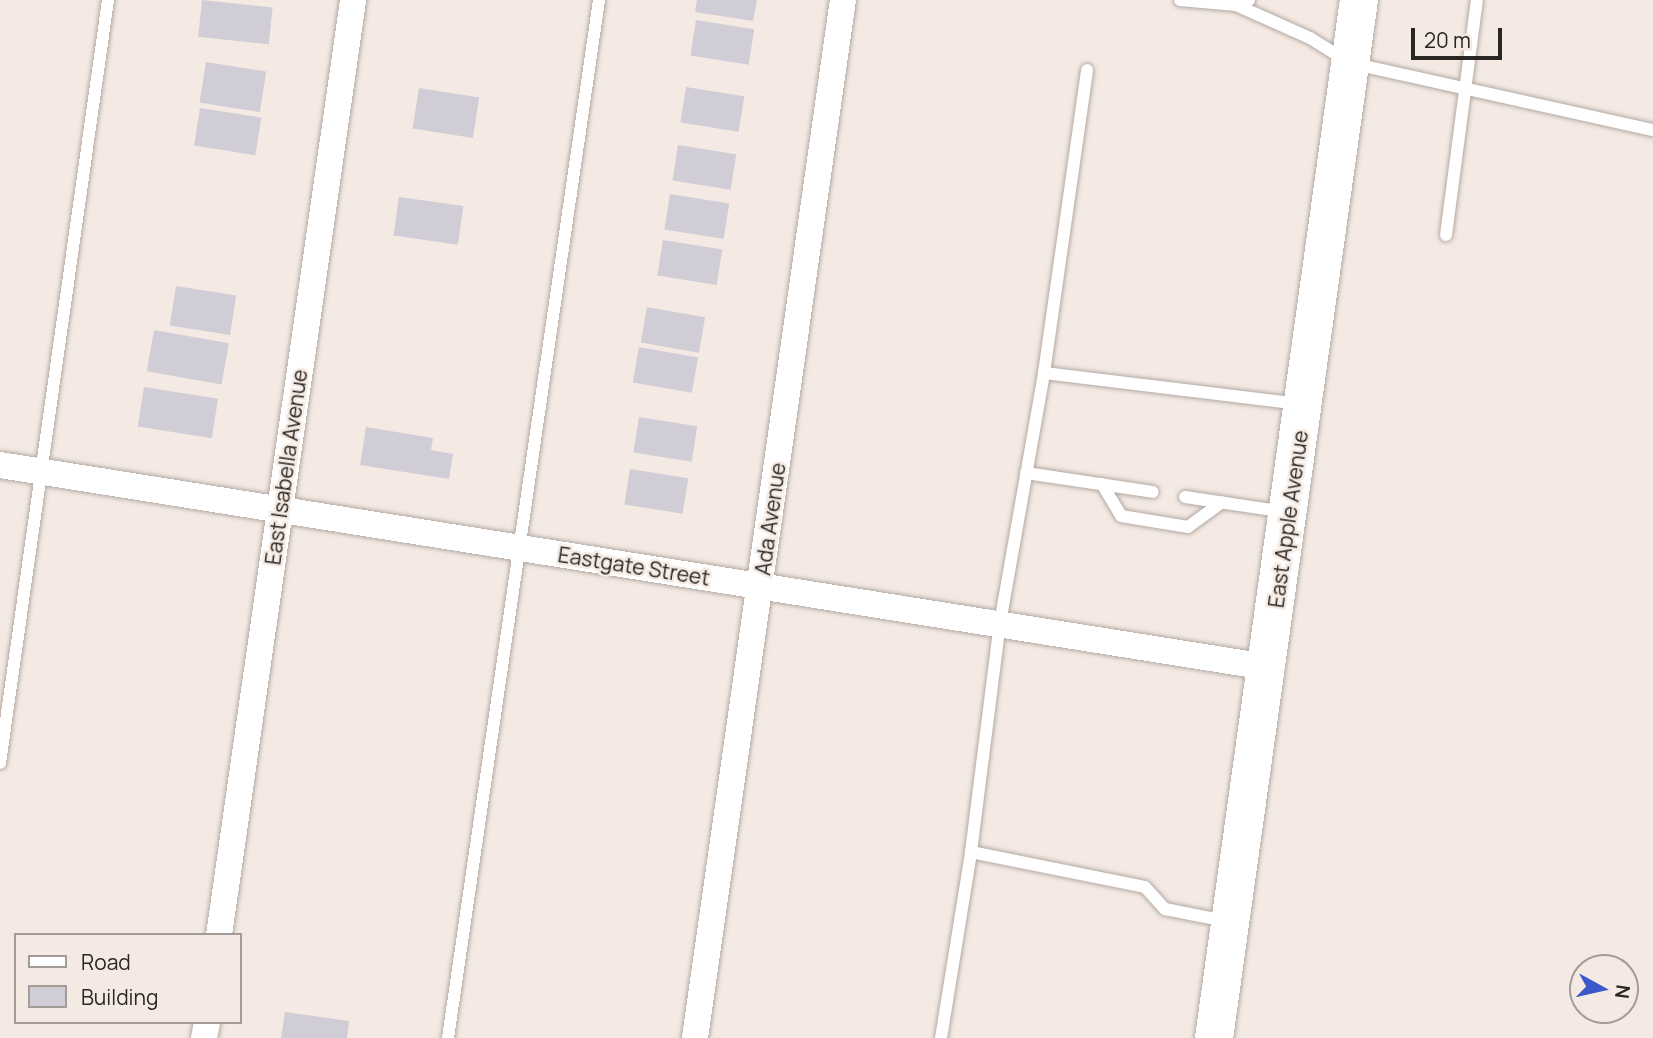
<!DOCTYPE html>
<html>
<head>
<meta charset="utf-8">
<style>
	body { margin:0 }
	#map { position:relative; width:1653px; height:1038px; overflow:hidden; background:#f4eae3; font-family:Manrope,sans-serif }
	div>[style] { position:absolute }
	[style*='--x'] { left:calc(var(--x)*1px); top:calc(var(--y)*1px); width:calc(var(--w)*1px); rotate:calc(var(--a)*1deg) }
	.building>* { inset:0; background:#d1cdd7; transform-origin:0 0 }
	.roads { filter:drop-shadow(0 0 2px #b3a9a3) drop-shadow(0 0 2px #b3a9a3) }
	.service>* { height:12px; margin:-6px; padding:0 6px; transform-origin:6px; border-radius:6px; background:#fff }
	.minor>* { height:26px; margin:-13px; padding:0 13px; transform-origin:13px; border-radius:13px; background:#fff }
	.primary>* { height:38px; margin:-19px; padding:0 19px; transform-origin:19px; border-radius:19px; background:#fff }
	span { translate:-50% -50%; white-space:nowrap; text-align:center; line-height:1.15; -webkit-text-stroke:5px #f4eae3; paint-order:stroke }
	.street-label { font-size:21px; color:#292623 }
	.legend { position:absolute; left:14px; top:933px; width:228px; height:91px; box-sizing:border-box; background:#f4eae3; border:2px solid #a39c96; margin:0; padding:9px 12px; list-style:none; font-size:21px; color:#292623 }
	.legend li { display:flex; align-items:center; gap:14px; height:35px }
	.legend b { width:35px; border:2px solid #a39c96 }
	.north { position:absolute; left:1569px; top:954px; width:70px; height:70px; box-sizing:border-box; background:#f4eae3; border:2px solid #a39c96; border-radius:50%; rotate:98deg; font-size:19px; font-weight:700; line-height:28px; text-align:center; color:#292623 }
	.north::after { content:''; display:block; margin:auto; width:24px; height:32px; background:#3c57ca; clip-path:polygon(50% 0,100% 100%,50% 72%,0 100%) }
	.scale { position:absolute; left:1411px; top:28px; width:91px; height:32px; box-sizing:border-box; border:4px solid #292623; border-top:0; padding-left:9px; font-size:21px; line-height:24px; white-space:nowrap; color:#292623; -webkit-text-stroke:5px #f4eae3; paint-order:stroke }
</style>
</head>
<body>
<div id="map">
	<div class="building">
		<div style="left:202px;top:0;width:71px;height:37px;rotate:6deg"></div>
		<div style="clip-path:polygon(697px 0,757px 0,753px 21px,695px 12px)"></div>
		<div style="left:696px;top:20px;width:59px;height:36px;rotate:9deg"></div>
		<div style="left:206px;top:62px;width:61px;height:41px;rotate:9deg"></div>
		<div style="left:686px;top:87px;width:59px;height:36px;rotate:9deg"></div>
		<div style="left:419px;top:88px;width:61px;height:41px;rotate:9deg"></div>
		<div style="left:200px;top:108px;width:62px;height:38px;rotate:9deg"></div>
		<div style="left:678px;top:145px;width:59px;height:36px;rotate:9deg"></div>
		<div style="left:670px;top:194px;width:60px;height:36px;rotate:9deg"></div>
		<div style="left:399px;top:197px;width:65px;height:39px;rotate:8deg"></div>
		<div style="left:663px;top:240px;width:60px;height:36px;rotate:9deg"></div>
		<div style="left:176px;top:286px;width:61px;height:40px;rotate:9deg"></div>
		<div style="left:647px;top:307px;width:59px;height:36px;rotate:10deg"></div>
		<div style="left:154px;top:330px;width:76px;height:42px;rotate:10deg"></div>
		<div style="left:639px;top:347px;width:60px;height:36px;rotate:10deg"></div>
		<div style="left:144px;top:387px;width:75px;height:40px;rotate:9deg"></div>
		<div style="left:639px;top:417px;width:59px;height:36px;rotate:9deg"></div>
		<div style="clip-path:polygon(366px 427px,433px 438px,431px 450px,453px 454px,449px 479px,360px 465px)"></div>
		<div style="left:630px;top:469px;width:59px;height:36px;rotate:9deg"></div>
		<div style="clip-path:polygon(285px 1012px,349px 1021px,347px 1038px,281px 1038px)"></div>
	</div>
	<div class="roads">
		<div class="service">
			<div style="--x:1180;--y:0;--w:56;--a:5.1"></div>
			<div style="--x:1236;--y:5;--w:5;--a:-79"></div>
			<div style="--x:1249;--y:0;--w:14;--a:159"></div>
			<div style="--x:1236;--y:5;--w:81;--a:24"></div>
			<div style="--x:1310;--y:38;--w:47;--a:32"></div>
			<div style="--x:1350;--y:63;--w:310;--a:12.5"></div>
			<div style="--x:1446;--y:235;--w:237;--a:-82.5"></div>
			<div style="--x:1044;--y:373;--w:258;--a:6.9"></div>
			<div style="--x:1026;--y:473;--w:128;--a:8.5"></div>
			<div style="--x:1102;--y:484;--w:37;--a:59"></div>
			<div style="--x:1121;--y:516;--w:68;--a:9.3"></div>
			<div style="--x:1188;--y:527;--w:42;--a:-36.3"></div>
			<div style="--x:1185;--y:497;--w:101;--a:8.5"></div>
			<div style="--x:0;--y:763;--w:771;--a:-81.94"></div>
			<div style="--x:971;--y:852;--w:231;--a:-82.8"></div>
			<div style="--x:1000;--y:623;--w:254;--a:-80"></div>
			<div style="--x:1044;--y:373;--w:306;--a:-81.9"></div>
			<div style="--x:448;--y:1038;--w:1049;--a:-81.72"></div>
			<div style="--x:941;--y:1038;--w:188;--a:-80.8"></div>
			<div style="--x:971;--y:852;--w:177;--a:11.4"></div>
			<div style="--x:1145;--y:887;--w:30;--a:48"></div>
			<div style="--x:1165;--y:909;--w:61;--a:11.3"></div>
		</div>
		<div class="minor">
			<div style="--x:0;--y:465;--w:1283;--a:9.06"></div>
			<div style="--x:219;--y:935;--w:945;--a:-81.84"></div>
			<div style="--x:204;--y:1038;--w:16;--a:-79"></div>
			<div style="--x:695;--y:1038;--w:1048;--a:-81.89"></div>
		</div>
		<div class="primary">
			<div style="--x:1214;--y:1038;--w:1048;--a:-82.05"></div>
		</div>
	</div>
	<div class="street-label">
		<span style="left:286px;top:467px;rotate:-82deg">East Isabella Avenue</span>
		<span style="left:770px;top:519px;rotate:-82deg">Ada Avenue</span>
		<span style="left:1288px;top:519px;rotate:-82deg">East Apple Avenue</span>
		<span style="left:634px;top:566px;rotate:9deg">Eastgate Street</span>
	</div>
	<ul class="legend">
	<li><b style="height:9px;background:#fff"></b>Road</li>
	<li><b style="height:19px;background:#d1cdd7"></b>Building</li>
	</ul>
	<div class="north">N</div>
	<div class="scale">20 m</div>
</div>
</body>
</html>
